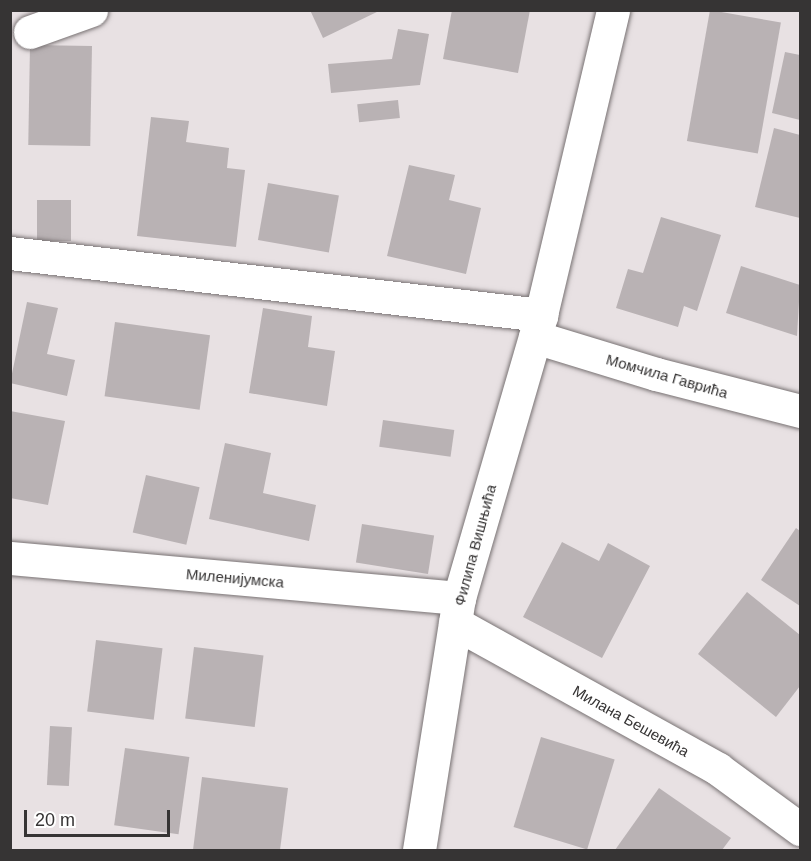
<!DOCTYPE html>
<html>
<head>
<meta charset="utf-8">
<style>
	body { margin:0 }
	#map { position:relative; width:811px; height:861px; overflow:hidden; background:#e8e1e3; font-family:Arial,sans-serif }
	div>[style] { position:absolute }
	[style*='--x'] { left:calc(var(--x)*1px); top:calc(var(--y)*1px); width:calc(var(--w)*1px); rotate:calc(var(--a)*1deg) }
	.building>* { inset:0; background:#b9b2b4; transform-origin:0 0 }
	.roads { filter:drop-shadow(0 0 2px #787273) drop-shadow(0 0 2px #787273) }
	.street>* { height:33px; margin:-16.5px; padding:0 16.5px; transform-origin:16.5px; border-radius:16.5px; background:#fff }
	span { translate:-50% -50%; white-space:nowrap; text-align:center; line-height:1.15; -webkit-text-stroke:5px #fff; paint-order:stroke }
	.street-label { font-size:15px; color:#363434 }
	.frame { position:absolute; inset:0; border:12px solid #363434; pointer-events:none }
	.scale { position:absolute; left:24px; top:810px; width:146px; height:27px; box-sizing:border-box; border:3px solid #363434; border-top:0; padding-left:8px; font-size:18px; line-height:21px; white-space:nowrap; color:#363434; -webkit-text-stroke:4px #fff; paint-order:stroke }
</style>
</head>
<body>
<div id="map">
	<div class="building">
		<div style="clip-path:polygon(310px 10px,381px 10px,323px 38px)"></div>
		<div style="clip-path:polygon(452px 10px,530px 10px,518px 73px,443px 59px)"></div>
		<div style="left:710px;top:10px;width:72px;height:133px;rotate:10deg"></div>
		<div style="clip-path:polygon(398px 29px,429px 34px,420px 85px,331px 93px,328px 64px,392px 59px)"></div>
		<div style="left:30px;top:45px;width:62px;height:100px;rotate:1deg"></div>
		<div style="clip-path:polygon(785px 52px,800px 55px,800px 120px,772px 113px)"></div>
		<div style="left:398px;top:100px;width:18px;height:41px;rotate:84deg"></div>
		<div style="clip-path:polygon(151px 117px,189px 121px,186px 142px,229px 148px,227px 168px,245px 170px,236px 247px,137px 236px)"></div>
		<div style="clip-path:polygon(774px 128px,800px 135px,800px 218px,755px 207px)"></div>
		<div style="clip-path:polygon(409px 165px,455px 175px,449px 200px,481px 208px,466px 274px,387px 256px)"></div>
		<div style="left:268px;top:183px;width:72px;height:58px;rotate:10deg"></div>
		<div style="left:37px;top:200px;width:34px;height:41px"></div>
		<div style="clip-path:polygon(661px 217px,721px 235px,697px 311px,684px 306px,678px 327px,616px 308px,628px 269px,643px 273px)"></div>
		<div style="clip-path:polygon(741px 266px,800px 285px,797px 336px,726px 313px)"></div>
		<div style="clip-path:polygon(27px 302px,58px 308px,47px 354px,75px 360px,67px 396px,10px 383px)"></div>
		<div style="clip-path:polygon(263px 308px,312px 316px,308px 347px,335px 351px,327px 406px,249px 393px)"></div>
		<div style="left:115px;top:322px;width:96px;height:75px;rotate:8deg"></div>
		<div style="clip-path:polygon(10px 411px,65px 421px,48px 505px,10px 498px)"></div>
		<div style="left:383px;top:420px;width:72px;height:27px;rotate:8deg"></div>
		<div style="clip-path:polygon(225px 443px,271px 453px,263px 493px,316px 505px,309px 541px,209px 519px)"></div>
		<div style="left:146px;top:475px;width:55px;height:59px;rotate:13deg"></div>
		<div style="left:362px;top:524px;width:73px;height:39px;rotate:9deg"></div>
		<div style="clip-path:polygon(796px 528px,800px 531px,800px 606px,761px 580px)"></div>
		<div style="clip-path:polygon(562px 542px,599px 561px,608px 543px,650px 566px,602px 658px,523px 617px)"></div>
		<div style="clip-path:polygon(747px 592px,800px 635px,800px 686px,776px 717px,698px 654px)"></div>
		<div style="left:96px;top:640px;width:67px;height:72px;rotate:7deg"></div>
		<div style="left:194px;top:647px;width:70px;height:72px;rotate:7deg"></div>
		<div style="left:50px;top:726px;width:22px;height:59px;rotate:3deg"></div>
		<div style="left:541px;top:737px;width:77px;height:94px;rotate:17deg"></div>
		<div style="left:125px;top:748px;width:65px;height:78px;rotate:8deg"></div>
		<div style="clip-path:polygon(202px 777px,288px 788px,280px 850px,193px 850px)"></div>
		<div style="clip-path:polygon(659px 788px,731px 838px,722px 850px,615px 850px)"></div>
	</div>
	<div class="roads">
		<div class="street">
			<div style="--x:30;--y:32;--w:65;--a:-19.8"></div>
			<div style="--x:10;--y:253;--w:535;--a:6.66"></div>
			<div style="--x:535;--y:337;--w:127;--a:17"></div>
			<div style="--x:656;--y:374;--w:149;--a:14.4"></div>
			<div style="--x:10;--y:558;--w:451;--a:5.1"></div>
			<div style="--x:455;--y:623;--w:301;--a:29"></div>
			<div style="--x:718;--y:769;--w:102;--a:36.2"></div>
			<div style="--x:419;--y:850;--w:255;--a:-81"></div>
			<div style="--x:459;--y:598;--w:295;--a:-73.8"></div>
			<div style="--x:541;--y:315;--w:313;--a:-76.7"></div>
		</div>
	</div>
	<div class="street-label">
		<span style="left:667px;top:376px;rotate:16deg">Момчила Гаврића</span>
		<span style="left:475px;top:545px;rotate:-75deg">Филипа Вишњића</span>
		<span style="left:235px;top:578px;rotate:5deg">Миленијумска</span>
		<span style="left:631px;top:721px;rotate:29deg">Милана Бешевића</span>
	</div>
	<div class="frame"></div>
	<div class="scale">20 m</div>
</div>
</body>
</html>
